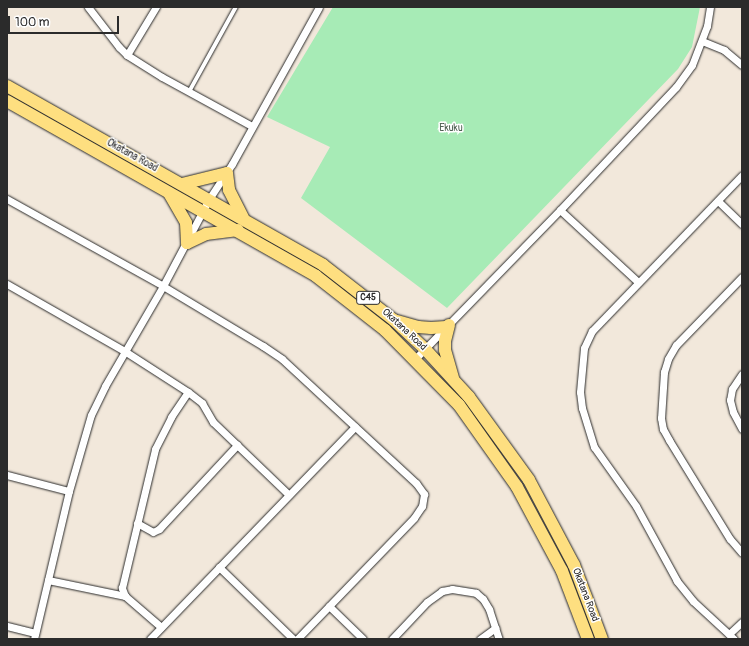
<!DOCTYPE html>
<html>
<head>
<meta charset="utf-8">
<style>
	body { margin:0 }
	#map { position:relative; width:749px; height:646px; overflow:hidden; background:#f2e8db; font-family:Pangolin,sans-serif }
	div>[style] { position:absolute }
	[style*='--x'] { left:calc(var(--x)*1px); top:calc(var(--y)*1px); width:calc(var(--w)*1px); rotate:calc(var(--a)*1deg) }
	.green>* { inset:0; background:#a7ebb6 }
	.roads { filter:drop-shadow(0 0 1px #2b2b2b) drop-shadow(0 0 1px #2b2b2b) }
	.lane>* { height:3.5px; margin:-1.75px; padding:0 1.75px; transform-origin:1.75px; border-radius:1.75px; background:#fff }
	.street>* { height:7px; margin:-3.5px; padding:0 3.5px; transform-origin:3.5px; border-radius:3.5px; background:#fff }
	.primary>* { height:12px; margin:-6px; padding:0 6px; transform-origin:6px; border-radius:6px; background:#fedf80 }
	span { translate:-50% -50%; white-space:nowrap; text-align:center; line-height:1.15; -webkit-text-stroke:3px #fff; paint-order:stroke }
	.shield-label span { padding:1px 3px; background:#fff; border:1px solid; border-radius:3px; -webkit-text-stroke-width:0 }
	.shield-label { font-size:9px; color:#2b2b2b; font-weight:700 }
	.park-label { font-size:10px; color:#4a5b4e }
	.street-label { font-size:10px; color:#2b2b2b }
	.frame { position:absolute; inset:0; border:8px solid #2b2b2b; pointer-events:none }
	.scale { position:absolute; left:8px; top:16px; width:111px; height:18px; box-sizing:border-box; border:2px solid #2b2b2b; border-top:0; padding-left:5px; font-size:12px; line-height:14px; white-space:nowrap; color:#2b2b2b; -webkit-text-stroke:3px #fff; paint-order:stroke }
</style>
</head>
<body>
<div id="map">
	<div class="green">
		<div style="clip-path:polygon(333px 7px,700px 7px,692px 47px,678px 69px,447px 308px,301px 198px,330px 147px,267px 117px)"></div>
	</div>
	<div class="roads">
		<div class="lane">
			<div style="--x:189;--y:92;--w:97;--a:-61.1"></div>
		</div>
		<div class="street">
			<div style="--x:88;--y:7;--w:51;--a:52.2"></div>
			<div style="--x:119;--y:47;--w:11;--a:45"></div>
			<div style="--x:127;--y:55;--w:41;--a:32.2"></div>
			<div style="--x:162;--y:77;--w:102;--a:28.6"></div>
			<div style="--x:702;--y:41;--w:24;--a:22"></div>
			<div style="--x:724;--y:50;--w:23;--a:40"></div>
			<div style="--x:127;--y:55;--w:56;--a:-58.9"></div>
			<div style="--x:7;--y:199;--w:179;--a:29.1"></div>
			<div style="--x:163;--y:286;--w:98;--a:-62.1"></div>
			<div style="--x:209;--y:199;--w:42;--a:-56.7"></div>
			<div style="--x:232;--y:164;--w:179;--a:-61"></div>
			<div style="--x:718;--y:201;--w:33;--a:44"></div>
			<div style="--x:560;--y:210;--w:106;--a:42.7"></div>
			<div style="--x:742;--y:277;--w:95;--a:134.1"></div>
			<div style="--x:676;--y:345;--w:16;--a:120"></div>
			<div style="--x:668;--y:359;--w:14;--a:107"></div>
			<div style="--x:664;--y:372;--w:46;--a:93.7"></div>
			<div style="--x:661;--y:418;--w:11;--a:80"></div>
			<div style="--x:663;--y:429;--w:13;--a:61"></div>
			<div style="--x:669;--y:440;--w:116;--a:58.4"></div>
			<div style="--x:730;--y:539;--w:18;--a:49"></div>
			<div style="--x:7;--y:284;--w:137;--a:29.7"></div>
			<div style="--x:126;--y:352;--w:74;--a:32.8"></div>
			<div style="--x:188;--y:392;--w:18;--a:38"></div>
			<div style="--x:202;--y:403;--w:22;--a:60"></div>
			<div style="--x:213;--y:422;--w:105;--a:43.8"></div>
			<div style="--x:415;--y:359;--w:208;--a:-45.8"></div>
			<div style="--x:560;--y:210;--w:169;--a:-46.7"></div>
			<div style="--x:676;--y:87;--w:27;--a:-54"></div>
			<div style="--x:692;--y:65;--w:42;--a:-69"></div>
			<div style="--x:707;--y:26;--w:19;--a:-81"></div>
			<div style="--x:742;--y:374;--w:18;--a:124"></div>
			<div style="--x:732;--y:389;--w:11;--a:100"></div>
			<div style="--x:730;--y:400;--w:12;--a:76"></div>
			<div style="--x:733;--y:412;--w:19;--a:62"></div>
			<div style="--x:7;--y:475;--w:64;--a:14.5"></div>
			<div style="--x:137;--y:523;--w:18;--a:29"></div>
			<div style="--x:153;--y:532;--w:7;--a:-27"></div>
			<div style="--x:159;--y:529;--w:115;--a:-47.1"></div>
			<div style="--x:219;--y:567;--w:103;--a:44.2"></div>
			<div style="--x:48;--y:580;--w:79;--a:11.7"></div>
			<div style="--x:329;--y:606;--w:47;--a:44.1"></div>
			<div style="--x:7;--y:626;--w:29;--a:14"></div>
			<div style="--x:161;--y:627;--w:48;--a:-139.3"></div>
			<div style="--x:125;--y:596;--w:9;--a:-111"></div>
			<div style="--x:122;--y:588;--w:143;--a:-76.6"></div>
			<div style="--x:155;--y:449;--w:36;--a:-63"></div>
			<div style="--x:171;--y:417;--w:30;--a:-56"></div>
			<div style="--x:729;--y:634;--w:18;--a:-43"></div>
			<div style="--x:34;--y:639;--w:152;--a:-76.7"></div>
			<div style="--x:69;--y:491;--w:79;--a:-73.9"></div>
			<div style="--x:91;--y:415;--w:32;--a:-64"></div>
			<div style="--x:105;--y:386;--w:116;--a:-59.9"></div>
			<div style="--x:163;--y:286;--w:117;--a:31"></div>
			<div style="--x:263;--y:346;--w:23;--a:34"></div>
			<div style="--x:282;--y:359;--w:183;--a:42.8"></div>
			<div style="--x:416;--y:483;--w:14;--a:54"></div>
			<div style="--x:424;--y:494;--w:12;--a:99"></div>
			<div style="--x:422;--y:506;--w:14;--a:124"></div>
			<div style="--x:414;--y:518;--w:168;--a:134"></div>
			<div style="--x:150;--y:639;--w:295;--a:-46"></div>
			<div style="--x:392;--y:639;--w:51;--a:-46.6"></div>
			<div style="--x:427;--y:602;--w:19;--a:-36"></div>
			<div style="--x:442;--y:591;--w:10;--a:-11"></div>
			<div style="--x:452;--y:589;--w:24;--a:9"></div>
			<div style="--x:476;--y:593;--w:9;--a:41"></div>
			<div style="--x:483;--y:599;--w:12;--a:59"></div>
			<div style="--x:489;--y:609;--w:32;--a:72"></div>
			<div style="--x:480;--y:639;--w:19;--a:-36"></div>
			<div style="--x:734;--y:639;--w:56;--a:-137.2"></div>
			<div style="--x:693;--y:601;--w:26;--a:-129"></div>
			<div style="--x:677;--y:581;--w:85;--a:-118.7"></div>
			<div style="--x:636;--y:506;--w:72;--a:-125.4"></div>
			<div style="--x:594;--y:447;--w:41;--a:-107.1"></div>
			<div style="--x:582;--y:408;--w:16;--a:-97"></div>
			<div style="--x:580;--y:392;--w:44;--a:-84.8"></div>
			<div style="--x:584;--y:348;--w:19;--a:-65"></div>
			<div style="--x:592;--y:331;--w:216;--a:-46.1"></div>
		</div>
		<div class="primary">
			<div style="--x:7;--y:86;--w:363;--a:29.5"></div>
			<div style="--x:323;--y:265;--w:90;--a:37.8"></div>
			<div style="--x:394;--y:320;--w:42;--a:43.1"></div>
			<div style="--x:425;--y:349;--w:65;--a:47.5"></div>
			<div style="--x:469;--y:397;--w:102;--a:54.1"></div>
			<div style="--x:529;--y:480;--w:96;--a:62.1"></div>
			<div style="--x:574;--y:565;--w:79;--a:69.3"></div>
			<div style="--x:7;--y:101;--w:355;--a:29.5"></div>
			<div style="--x:316;--y:276;--w:88;--a:38"></div>
			<div style="--x:385;--y:330;--w:105;--a:45.4"></div>
			<div style="--x:459;--y:405;--w:100;--a:54.7"></div>
			<div style="--x:517;--y:487;--w:95;--a:61.8"></div>
			<div style="--x:562;--y:571;--w:73;--a:69.1"></div>
			<div style="--x:182;--y:184;--w:46;--a:-13.7"></div>
			<div style="--x:227;--y:173;--w:17;--a:83"></div>
			<div style="--x:229;--y:190;--w:31;--a:63"></div>
			<div style="--x:169;--y:193;--w:34;--a:60"></div>
			<div style="--x:186;--y:223;--w:20;--a:87"></div>
			<div style="--x:187;--y:243;--w:21;--a:-25"></div>
			<div style="--x:206;--y:234;--w:32;--a:-7"></div>
			<div style="--x:397;--y:321;--w:22;--a:16"></div>
			<div style="--x:418;--y:327;--w:13;--a:4"></div>
			<div style="--x:431;--y:328;--w:15;--a:-4"></div>
			<div style="--x:449;--y:325;--w:16;--a:104"></div>
			<div style="--x:445;--y:341;--w:9;--a:90"></div>
			<div style="--x:445;--y:350;--w:29;--a:74"></div>
		</div>
	</div>
	<div class="shield-label">
		<span style="left:368px;top:298px">C45</span>
	</div>
	<div class="park-label">
		<span style="left:451px;top:129px">Ekuku</span>
	</div>
	<div class="street-label">
		<span style="left:132px;top:156px;rotate:29deg">Okatana Road</span>
		<span style="left:404px;top:330px;rotate:43deg">Okatana Road</span>
		<span style="left:585px;top:595px;rotate:69deg">Okatana Road</span>
	</div>
	<div class="frame"></div>
	<div class="scale">100 m</div>
</div>
</body>
</html>
